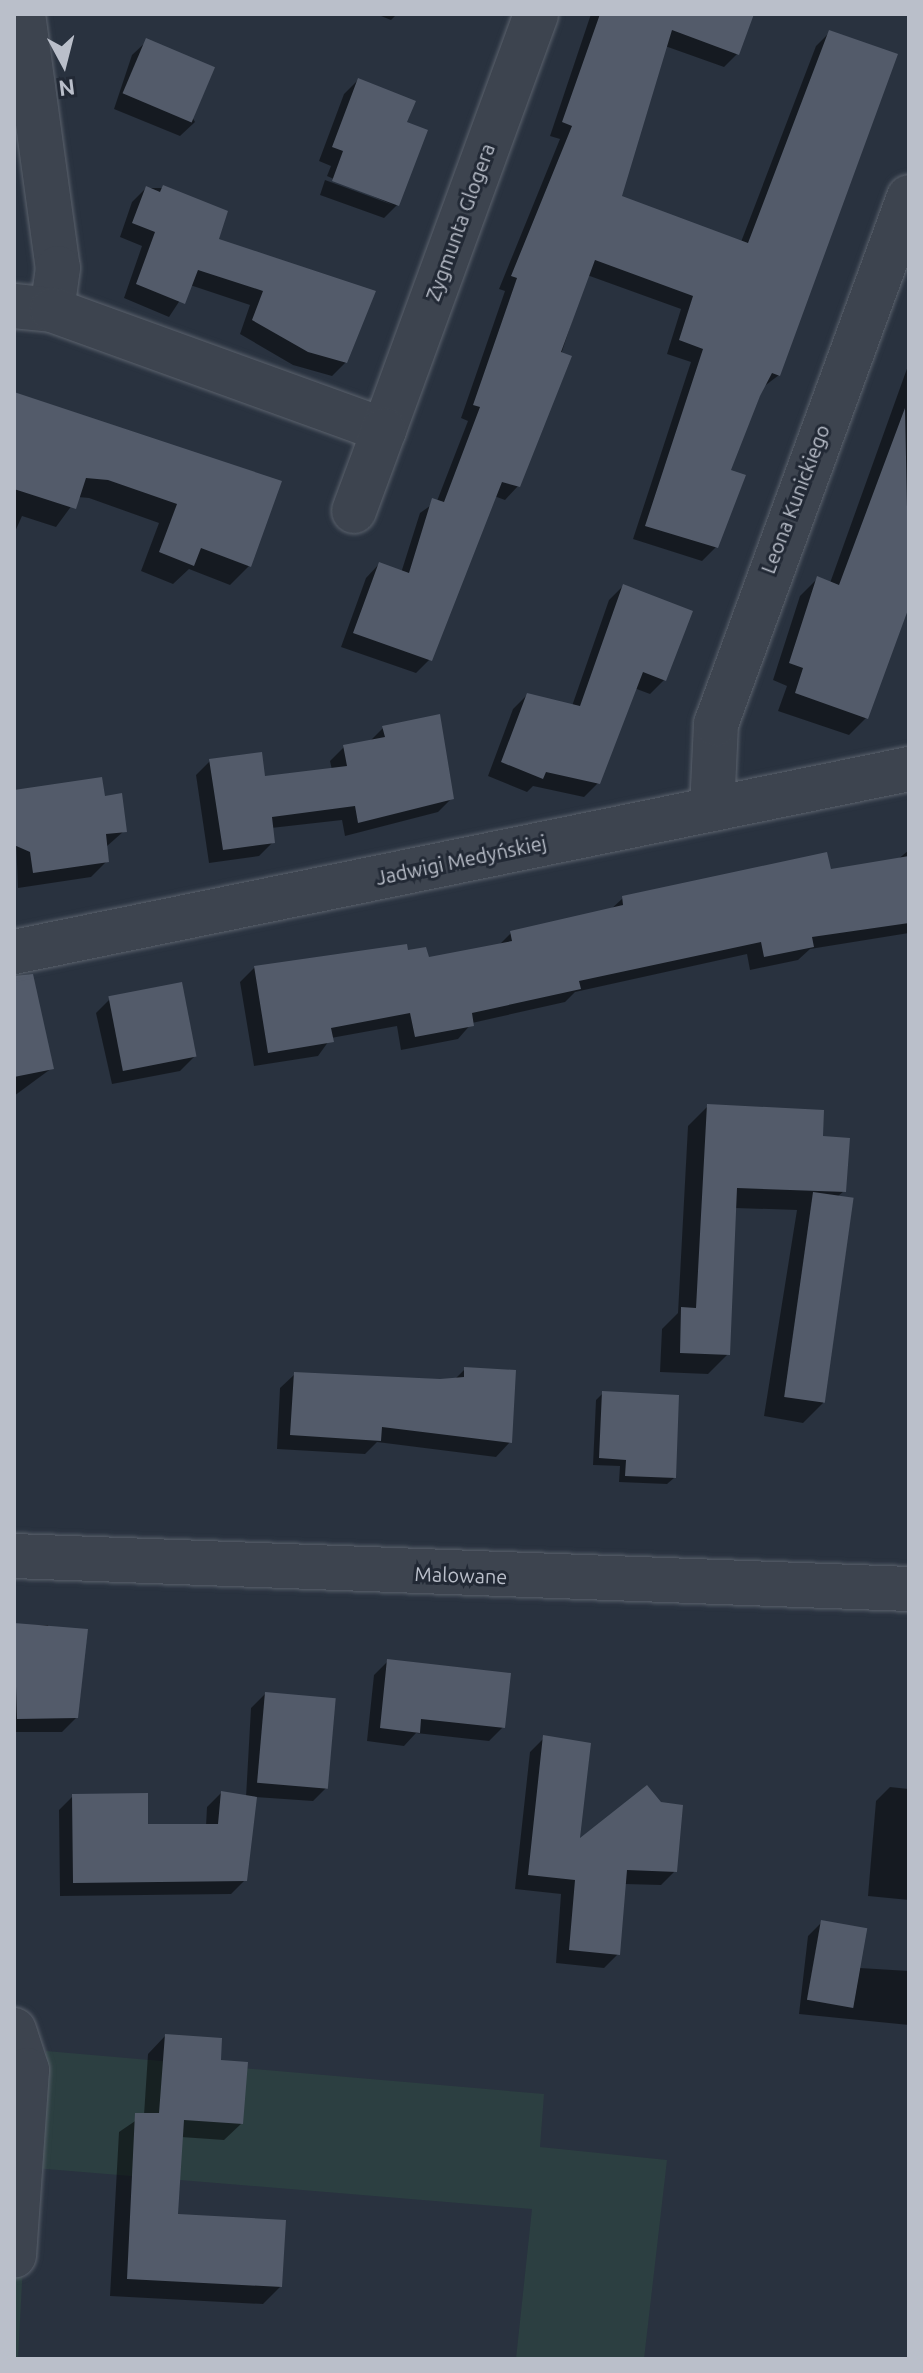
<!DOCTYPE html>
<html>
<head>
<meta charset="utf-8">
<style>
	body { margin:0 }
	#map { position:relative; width:923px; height:2373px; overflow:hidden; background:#29323f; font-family:Ubuntu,sans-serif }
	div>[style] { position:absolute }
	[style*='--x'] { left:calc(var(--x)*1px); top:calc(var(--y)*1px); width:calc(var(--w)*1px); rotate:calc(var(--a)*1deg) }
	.green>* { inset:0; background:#2c3f41 }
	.shadow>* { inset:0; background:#0007 }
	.building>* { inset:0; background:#535b6a; transform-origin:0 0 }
	.roads { filter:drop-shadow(0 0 2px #5b626d) drop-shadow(0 0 2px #5b626d) }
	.minor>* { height:44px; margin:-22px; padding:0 22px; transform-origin:22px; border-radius:22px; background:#3d444f }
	span { translate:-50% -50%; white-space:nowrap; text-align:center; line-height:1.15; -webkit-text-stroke:6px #222935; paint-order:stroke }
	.street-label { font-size:20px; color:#babfca }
	.frame { position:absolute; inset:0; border:16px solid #babfca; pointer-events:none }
	.north { position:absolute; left:24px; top:24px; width:80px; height:80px; -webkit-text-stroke:6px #222935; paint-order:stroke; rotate:173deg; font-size:22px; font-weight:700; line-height:32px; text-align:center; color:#babfca }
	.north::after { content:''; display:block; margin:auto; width:28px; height:36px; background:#babfca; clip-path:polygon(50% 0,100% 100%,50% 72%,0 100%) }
</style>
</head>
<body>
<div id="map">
	<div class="green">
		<div style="clip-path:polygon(46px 2051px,544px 2094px,540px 2147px,667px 2160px,644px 2359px,516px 2359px,532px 2209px,34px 2168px)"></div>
		<div style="clip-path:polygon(14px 2264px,23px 2264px,18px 2359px,14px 2359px)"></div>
	</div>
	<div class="shadow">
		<div style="clip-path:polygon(376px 14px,397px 14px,391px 20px)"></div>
		<div style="clip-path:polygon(591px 14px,752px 14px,737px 54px,724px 67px,665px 46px,619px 197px,741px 242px,816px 46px,830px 32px,779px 375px,762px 388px,729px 471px,716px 547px,702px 561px,633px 539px,691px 362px,667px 354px,681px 309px,587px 275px,518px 486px,505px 500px,494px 496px,430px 659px,416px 673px,341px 647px,366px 578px,379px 564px,401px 573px,420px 513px,437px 501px,468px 421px,461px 418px,505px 291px,499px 289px,560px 139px,550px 136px)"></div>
		<div style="clip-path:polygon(147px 41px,195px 122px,180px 136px,114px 109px,132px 55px)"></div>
		<div style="clip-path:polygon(358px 80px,405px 123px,398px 204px,384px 218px,320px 195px,325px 180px,393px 205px,327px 176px,331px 166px,319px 161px,344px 94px)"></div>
		<div style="clip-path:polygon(146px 188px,164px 188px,346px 362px,332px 376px,293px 365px,240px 334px,250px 305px,190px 285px,169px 317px,124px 298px,142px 246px,120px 237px,132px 202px)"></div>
		<div style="clip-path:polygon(909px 363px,909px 601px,866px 718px,849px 735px,778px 711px,787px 686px,773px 680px,800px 596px,817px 579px,830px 583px)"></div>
		<div style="clip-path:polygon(14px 399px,280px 483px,249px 566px,230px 585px,189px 569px,173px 584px,141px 571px,159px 523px,89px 498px,78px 497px,56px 527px,22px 516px,14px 534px)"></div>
		<div style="clip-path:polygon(623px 586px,664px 680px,650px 694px,634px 688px,598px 783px,584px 797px,533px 786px,527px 792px,488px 776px,513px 709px,527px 695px,572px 706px,609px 600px)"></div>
		<div style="clip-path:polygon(383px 728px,452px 798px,438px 812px,345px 836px,342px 820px,271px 828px,273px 842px,259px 856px,209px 863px,196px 775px,210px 761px,264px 778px,332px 770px,330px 761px,344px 747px,369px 742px)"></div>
		<div style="clip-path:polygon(14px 792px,103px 798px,124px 831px,106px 847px,107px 861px,91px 877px,18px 888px)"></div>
		<div style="clip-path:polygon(909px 850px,909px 933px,810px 949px,798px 960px,750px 970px,747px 954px,575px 992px,565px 1002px,472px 1023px,458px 1039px,401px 1050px,397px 1026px,331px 1038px,318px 1056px,254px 1066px,240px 982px,255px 967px,406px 953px,427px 960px,498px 946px,511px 933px,610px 910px,623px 898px,829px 871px,897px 860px)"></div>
		<div style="clip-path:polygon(110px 999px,194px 1057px,180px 1071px,112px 1084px,96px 1013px)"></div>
		<div style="clip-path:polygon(14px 1017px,52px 1068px,14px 1096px)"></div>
		<div style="clip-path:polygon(708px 1106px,821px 1137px,844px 1191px,837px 1197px,823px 1403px,803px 1423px,764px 1416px,797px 1210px,735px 1208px,728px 1354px,708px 1374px,660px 1372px,662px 1329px,678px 1313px,688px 1126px)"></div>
		<div style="clip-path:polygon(465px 1369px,510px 1442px,496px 1457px,377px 1442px,365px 1454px,277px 1449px,280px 1388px,295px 1374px,454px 1380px)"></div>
		<div style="clip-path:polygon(603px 1393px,674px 1478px,667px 1484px,619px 1482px,620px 1466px,593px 1465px,596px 1400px)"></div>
		<div style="clip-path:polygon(14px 1625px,48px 1625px,76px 1718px,62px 1732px,14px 1732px)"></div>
		<div style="clip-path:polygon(388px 1661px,503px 1727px,489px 1741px,416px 1733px,404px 1746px,367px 1741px,374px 1675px)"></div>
		<div style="clip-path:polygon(265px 1694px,327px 1787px,313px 1801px,255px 1797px,245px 1880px,231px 1894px,60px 1896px,59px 1810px,73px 1796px,146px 1826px,206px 1826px,207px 1807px,221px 1793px,246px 1797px,251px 1708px)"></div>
		<div style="clip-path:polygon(544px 1738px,577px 1842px,675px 1871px,661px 1885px,624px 1884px,618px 1954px,604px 1968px,556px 1963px,561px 1894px,515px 1889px,530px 1752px)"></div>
		<div style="clip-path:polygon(890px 1787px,909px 1789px,909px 1900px,868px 1896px,876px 1801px)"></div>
		<div style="clip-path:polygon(822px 1922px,860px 1968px,909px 1971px,909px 2025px,799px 2014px,808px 1936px)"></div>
		<div style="clip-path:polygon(165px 2036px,218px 2062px,242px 2123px,224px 2140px,181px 2137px,176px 2216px,281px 2286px,263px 2304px,110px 2296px,119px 2132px,144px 2115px,148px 2054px)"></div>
	</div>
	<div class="building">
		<div style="clip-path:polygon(600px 14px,754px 14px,739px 55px,672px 30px,622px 196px,748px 243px,829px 30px,898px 54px,780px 376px,772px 373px,760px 396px,731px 470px,746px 475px,718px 548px,645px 526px,703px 349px,679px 340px,693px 296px,595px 260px,561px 352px,572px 356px,520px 487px,502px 482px,432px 661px,353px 633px,379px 562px,409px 573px,432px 498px,444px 502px,480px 407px,473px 405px,517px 278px,511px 276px,572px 126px,562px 122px)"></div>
		<div style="left:146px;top:38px;width:75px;height:60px;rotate:23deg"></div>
		<div style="clip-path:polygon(358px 78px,416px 101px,407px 122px,428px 130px,399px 206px,332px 181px,343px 151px,332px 147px)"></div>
		<div style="clip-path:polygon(163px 185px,228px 211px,219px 239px,376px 291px,347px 363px,308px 352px,252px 320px,263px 291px,198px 270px,185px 304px,136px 284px,155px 232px,132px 223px,146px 186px,160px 192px)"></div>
		<div style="clip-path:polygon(14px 392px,282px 481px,251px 567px,201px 548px,194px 566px,159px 552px,177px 504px,108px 480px,86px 478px,76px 509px,14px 489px)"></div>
		<div style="clip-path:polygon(905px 408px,909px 607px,868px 719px,795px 693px,803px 668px,789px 663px,817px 576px,839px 585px)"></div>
		<div style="clip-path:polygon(623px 584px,693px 611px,666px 681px,643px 672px,600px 784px,546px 772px,543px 779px,501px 762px,527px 693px,580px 706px)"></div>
		<div style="clip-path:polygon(440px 714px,454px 799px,358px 823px,355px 806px,272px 817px,275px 843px,223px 850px,209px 759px,262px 752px,265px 776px,347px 766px,343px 745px,385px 737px,382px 726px)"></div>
		<div style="clip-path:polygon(102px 777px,105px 796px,122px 793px,127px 832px,106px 834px,109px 862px,33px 873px,30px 852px,14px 845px,14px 790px)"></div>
		<div style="clip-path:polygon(827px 852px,831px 869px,909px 856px,909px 923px,812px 937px,814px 947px,764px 957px,761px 942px,579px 981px,581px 989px,472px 1013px,474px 1026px,415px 1037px,410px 1013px,331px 1028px,334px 1042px,268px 1053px,254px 966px,407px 944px,408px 950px,426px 947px,429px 957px,512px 941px,510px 931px,623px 905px,622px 896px)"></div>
		<div style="clip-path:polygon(33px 974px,54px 1069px,14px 1077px,14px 976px)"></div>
		<div style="left:182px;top:982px;width:76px;height:75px;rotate:79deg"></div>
		<div style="clip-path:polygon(707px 1104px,824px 1110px,823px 1136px,850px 1138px,846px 1192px,737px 1188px,730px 1355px,680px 1353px,681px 1307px,696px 1308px)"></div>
		<div style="left:813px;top:1192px;width:41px;height:207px;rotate:8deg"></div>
		<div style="clip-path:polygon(464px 1367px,516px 1370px,512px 1443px,382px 1427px,381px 1441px,290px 1435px,294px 1372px,440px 1379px,464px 1377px)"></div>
		<div style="clip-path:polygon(602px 1391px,679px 1395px,676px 1478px,625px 1476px,626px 1460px,599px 1458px)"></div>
		<div style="clip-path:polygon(14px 1623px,88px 1629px,78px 1718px,17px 1719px)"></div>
		<div style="clip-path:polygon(387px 1659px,511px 1673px,505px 1728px,421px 1719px,420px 1733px,380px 1728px)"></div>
		<div style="left:265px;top:1692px;width:71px;height:91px;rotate:5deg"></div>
		<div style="clip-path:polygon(543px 1735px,591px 1743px,580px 1838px,647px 1785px,661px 1802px,683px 1805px,677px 1872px,627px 1870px,620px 1955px,569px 1950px,575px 1880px,528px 1875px)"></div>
		<div style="clip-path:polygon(221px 1791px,257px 1797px,247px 1881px,73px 1883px,72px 1794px,148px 1793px,148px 1824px,218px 1824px)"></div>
		<div style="left:821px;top:1920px;width:47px;height:81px;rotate:10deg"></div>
		<div style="clip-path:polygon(165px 2034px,222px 2038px,221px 2060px,248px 2062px,243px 2124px,184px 2120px,178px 2214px,286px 2220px,282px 2287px,127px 2279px,135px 2113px,159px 2113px)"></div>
	</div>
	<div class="roads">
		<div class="minor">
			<div style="--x:23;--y:14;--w:256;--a:82.2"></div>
			<div style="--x:58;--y:268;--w:42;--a:98.1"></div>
			<div style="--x:14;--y:306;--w:38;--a:6"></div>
			<div style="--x:52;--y:310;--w:353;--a:19.9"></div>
			<div style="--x:384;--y:430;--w:443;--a:-69.9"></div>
			<div style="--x:354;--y:511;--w:86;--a:-69.7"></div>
			<div style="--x:712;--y:809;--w:85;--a:-87.3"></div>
			<div style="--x:716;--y:724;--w:561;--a:-69.89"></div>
			<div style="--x:14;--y:952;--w:914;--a:-11.56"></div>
			<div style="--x:14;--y:1556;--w:896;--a:2.11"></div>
			<div style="--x:14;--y:2030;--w:42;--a:72"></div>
			<div style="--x:27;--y:2070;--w:186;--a:94"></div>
		</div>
	</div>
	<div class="street-label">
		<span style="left:460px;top:222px;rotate:-70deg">Zygmunta Glogera</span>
		<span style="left:795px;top:499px;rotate:-69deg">Leona Kunickiego</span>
		<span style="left:461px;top:860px;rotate:-12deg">Jadwigi Medyńskiej</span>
		<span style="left:461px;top:1575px;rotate:2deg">Malowane</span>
	</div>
	<div class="frame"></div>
	<div class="north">N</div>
</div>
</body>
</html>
